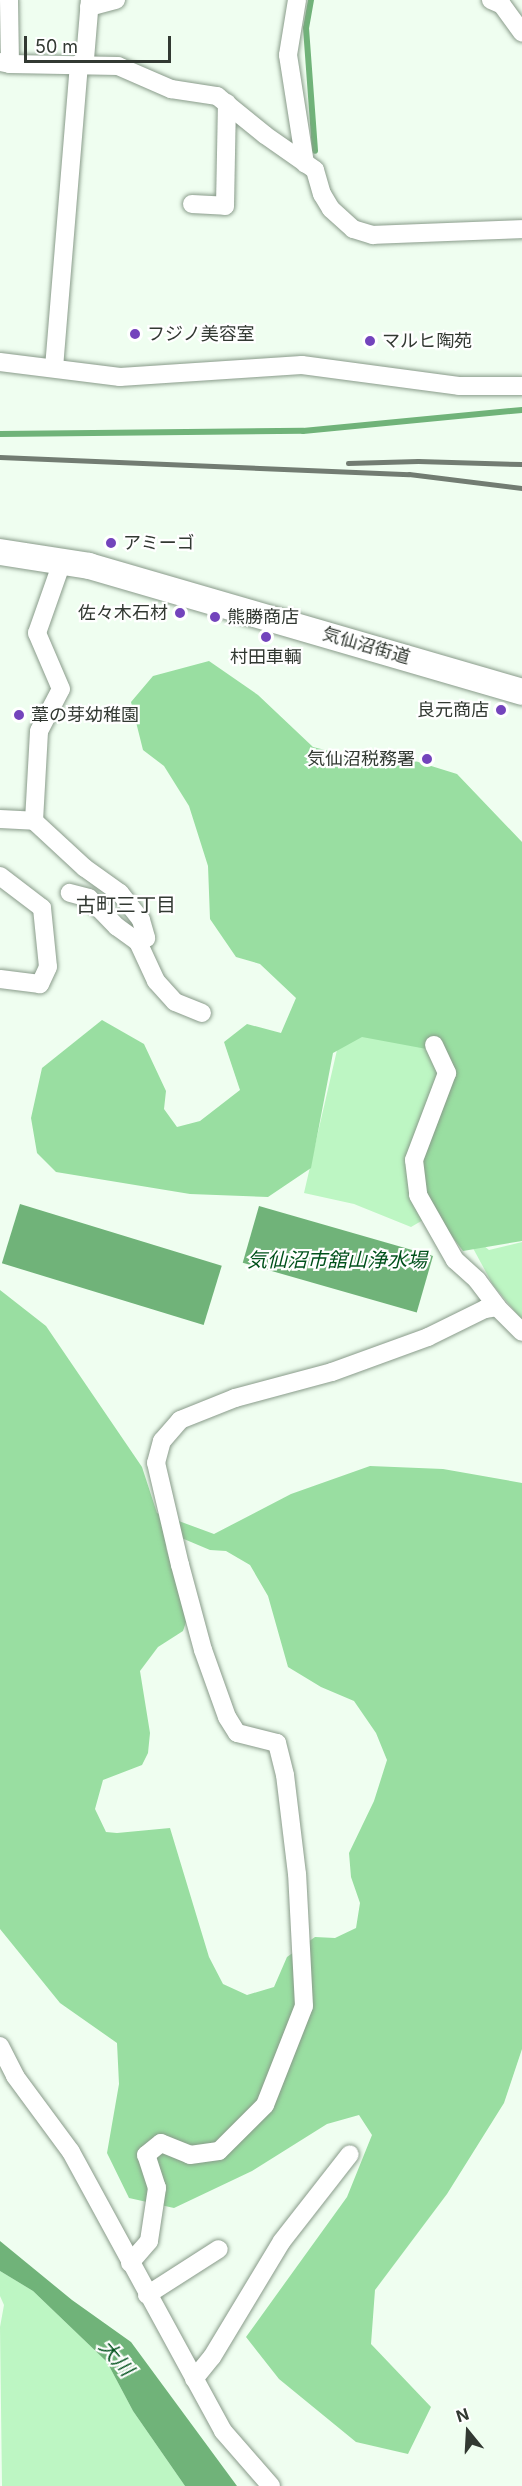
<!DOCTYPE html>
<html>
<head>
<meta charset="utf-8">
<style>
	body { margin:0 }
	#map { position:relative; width:522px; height:2486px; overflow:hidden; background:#effef0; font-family:Inter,"Noto Sans JP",sans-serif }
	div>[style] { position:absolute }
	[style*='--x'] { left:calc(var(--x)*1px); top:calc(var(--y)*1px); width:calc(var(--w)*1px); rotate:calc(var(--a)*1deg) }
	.green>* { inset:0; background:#bdf6c3 }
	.forest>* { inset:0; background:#99dea1 }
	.water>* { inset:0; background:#70b379; transform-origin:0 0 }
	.stream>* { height:6px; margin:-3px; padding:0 3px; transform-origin:3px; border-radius:3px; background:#70b379 }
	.roads { filter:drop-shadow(0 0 2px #899b8a) drop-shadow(0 0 2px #899b8a) }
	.street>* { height:18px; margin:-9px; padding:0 9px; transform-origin:9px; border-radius:9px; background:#fff }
	.secondary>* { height:26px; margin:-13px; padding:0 13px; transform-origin:13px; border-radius:13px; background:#fff }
	.rail>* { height:4.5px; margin:-2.25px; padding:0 2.25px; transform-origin:2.25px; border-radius:2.25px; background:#727c72 }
	.dots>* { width:16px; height:16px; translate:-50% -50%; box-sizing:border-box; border:3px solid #fff; border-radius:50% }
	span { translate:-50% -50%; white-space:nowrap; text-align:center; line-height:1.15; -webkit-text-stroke:4.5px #fff; paint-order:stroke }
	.poi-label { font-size:18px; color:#323932 }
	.left { translate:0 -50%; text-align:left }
	.right { translate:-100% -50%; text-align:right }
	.street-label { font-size:18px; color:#323932 }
	.neighbourhood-label { font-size:20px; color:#323932 }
	.water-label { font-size:20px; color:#00511b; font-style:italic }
	.north { position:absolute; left:438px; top:2402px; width:60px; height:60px; -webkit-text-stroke:4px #fff; paint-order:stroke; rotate:342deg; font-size:16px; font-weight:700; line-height:24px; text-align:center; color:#323932 }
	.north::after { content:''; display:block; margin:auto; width:21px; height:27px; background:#323932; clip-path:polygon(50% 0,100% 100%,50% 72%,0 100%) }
	.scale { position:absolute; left:24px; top:36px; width:147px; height:27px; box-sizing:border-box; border:3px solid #323932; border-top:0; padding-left:8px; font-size:18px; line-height:21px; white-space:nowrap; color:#323932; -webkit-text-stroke:4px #fff; paint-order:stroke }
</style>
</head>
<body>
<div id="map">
	<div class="green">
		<div style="clip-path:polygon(347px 1032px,434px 1045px,445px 1064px,430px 1216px,411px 1227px,354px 1204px,304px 1193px,340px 1037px)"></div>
		<div style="clip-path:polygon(462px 1228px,489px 1250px,522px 1242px,522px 1320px,493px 1285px)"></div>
		<div style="clip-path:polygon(0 2271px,33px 2291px,107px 2362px,133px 2411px,185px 2486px,2px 2486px,0 2327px,4px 2305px,0 2296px)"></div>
	</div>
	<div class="forest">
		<div style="clip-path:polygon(209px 661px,258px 695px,313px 747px,362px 759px,399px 756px,457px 774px,522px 842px,522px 1241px,463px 1251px,433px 1211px,417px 1173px,454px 1067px,432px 1050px,362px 1037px,333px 1053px,311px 1168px,268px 1197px,190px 1194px,56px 1172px,37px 1153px,31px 1118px,42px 1068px,102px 1020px,144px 1044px,166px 1091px,164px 1109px,177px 1127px,200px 1121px,240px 1090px,224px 1042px,247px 1024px,281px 1033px,296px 998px,260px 964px,236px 957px,210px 919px,208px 866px,189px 806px,164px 766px,143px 750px,131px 702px,153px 676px)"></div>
		<div style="clip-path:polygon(evenodd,0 1290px,46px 1326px,142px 1467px,157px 1513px,214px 1534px,291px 1494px,370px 1466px,443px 1469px,522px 1483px,522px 2049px,504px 2103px,447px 2194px,375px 2290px,371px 2344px,431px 2407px,408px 2454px,356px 2442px,279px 2379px,246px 2337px,347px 2197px,372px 2135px,359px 2115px,327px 2124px,252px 2171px,174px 2208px,129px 2198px,107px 2153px,119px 2084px,117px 2043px,60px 2003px,0 1929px,0 1290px,172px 1534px,210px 1550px,226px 1551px,250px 1565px,268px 1596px,288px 1667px,321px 1687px,354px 1701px,376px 1733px,387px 1760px,374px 1801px,349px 1853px,351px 1877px,360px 1903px,356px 1928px,335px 1938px,315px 1937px,287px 1957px,274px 1987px,247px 1995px,223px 1984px,209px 1957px,170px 1828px,117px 1833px,106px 1832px,95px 1809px,103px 1780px,142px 1765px,148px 1753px,150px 1733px,140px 1671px,158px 1647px,183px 1631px,188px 1616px,166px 1548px,172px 1534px)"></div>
	</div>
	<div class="water">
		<div style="left:20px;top:1204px;width:211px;height:62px;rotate:17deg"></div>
		<div style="left:259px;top:1206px;width:181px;height:59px;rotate:16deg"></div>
		<div style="clip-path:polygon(0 2241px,72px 2300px,131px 2342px,237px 2486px,185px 2486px,133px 2411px,107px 2362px,33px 2291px,0 2271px)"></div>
	</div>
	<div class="stream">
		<div style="--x:311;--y:0;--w:28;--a:100"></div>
		<div style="--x:306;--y:28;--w:123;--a:85.8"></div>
		<div style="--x:0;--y:434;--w:303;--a:-0.6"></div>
		<div style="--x:303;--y:431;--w:220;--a:-5.5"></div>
	</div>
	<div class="roads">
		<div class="street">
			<div style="--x:297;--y:0;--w:56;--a:99.3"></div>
			<div style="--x:288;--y:55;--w:110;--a:81.1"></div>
			<div style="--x:491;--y:0;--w:12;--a:24"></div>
			<div style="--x:502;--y:5;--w:34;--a:54"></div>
			<div style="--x:89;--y:7;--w:28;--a:-15"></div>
			<div style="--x:0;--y:62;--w:10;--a:11"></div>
			<div style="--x:10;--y:64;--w:64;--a:-90.9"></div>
			<div style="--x:10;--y:64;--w:108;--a:1.1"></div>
			<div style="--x:118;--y:66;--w:58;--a:23.5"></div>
			<div style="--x:171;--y:89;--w:47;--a:8.7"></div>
			<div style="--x:217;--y:96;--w:62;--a:39.1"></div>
			<div style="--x:265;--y:135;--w:61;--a:35"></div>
			<div style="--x:315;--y:170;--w:25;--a:74"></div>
			<div style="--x:322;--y:194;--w:17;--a:59"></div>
			<div style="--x:331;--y:209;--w:30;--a:42"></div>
			<div style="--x:353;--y:229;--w:21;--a:17"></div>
			<div style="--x:373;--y:235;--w:149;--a:-2.3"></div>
			<div style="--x:192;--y:204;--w:33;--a:3"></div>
			<div style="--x:225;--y:206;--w:103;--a:-88.9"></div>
			<div style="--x:0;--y:362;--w:121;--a:7.1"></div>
			<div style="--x:120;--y:377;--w:182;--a:-3.8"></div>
			<div style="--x:302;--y:365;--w:158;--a:7.6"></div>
			<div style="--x:459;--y:386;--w:63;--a:0"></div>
			<div style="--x:54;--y:368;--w:305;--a:-85.3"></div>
			<div style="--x:79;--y:64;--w:8;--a:-40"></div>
			<div style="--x:85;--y:59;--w:59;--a:-85.2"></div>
			<div style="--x:0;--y:819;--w:34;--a:3"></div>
			<div style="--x:34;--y:821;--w:90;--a:-86.8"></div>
			<div style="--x:39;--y:731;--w:47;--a:-62.4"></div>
			<div style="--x:61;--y:689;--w:61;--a:-113.2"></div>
			<div style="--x:37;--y:633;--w:75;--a:-70.6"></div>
			<div style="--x:34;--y:821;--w:69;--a:42.7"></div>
			<div style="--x:85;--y:868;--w:43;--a:35.5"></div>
			<div style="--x:120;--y:893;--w:34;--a:52"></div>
			<div style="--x:141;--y:920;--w:19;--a:74"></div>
			<div style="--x:146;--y:938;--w:9;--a:153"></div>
			<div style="--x:138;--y:942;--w:26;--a:-144"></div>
			<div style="--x:117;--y:927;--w:40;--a:-134"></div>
			<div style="--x:89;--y:898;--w:20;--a:-165"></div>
			<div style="--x:0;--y:876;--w:53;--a:37.3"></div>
			<div style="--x:42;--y:908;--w:59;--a:84.2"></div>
			<div style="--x:48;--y:967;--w:19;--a:115"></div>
			<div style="--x:40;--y:984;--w:40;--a:-172.9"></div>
			<div style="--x:138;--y:942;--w:43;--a:65.2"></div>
			<div style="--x:156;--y:981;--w:28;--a:48"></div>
			<div style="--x:175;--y:1002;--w:29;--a:22"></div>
			<div style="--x:434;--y:1045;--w:31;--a:65"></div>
			<div style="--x:447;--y:1073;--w:93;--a:110.8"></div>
			<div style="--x:414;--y:1160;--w:35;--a:83"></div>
			<div style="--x:418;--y:1195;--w:75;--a:60.4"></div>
			<div style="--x:455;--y:1260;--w:30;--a:42"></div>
			<div style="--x:477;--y:1280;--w:34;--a:53"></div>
			<div style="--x:0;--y:2046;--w:34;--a:63"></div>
			<div style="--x:15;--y:2076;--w:94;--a:53.6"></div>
			<div style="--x:71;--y:2152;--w:318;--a:61.4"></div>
			<div style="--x:223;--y:2431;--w:73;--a:48.9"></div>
			<div style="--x:130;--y:2263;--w:29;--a:-49"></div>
			<div style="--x:149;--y:2241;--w:54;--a:-81.4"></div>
			<div style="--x:157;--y:2188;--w:35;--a:-108"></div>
			<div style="--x:146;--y:2155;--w:19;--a:-39"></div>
			<div style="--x:161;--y:2143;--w:31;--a:22"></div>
			<div style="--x:190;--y:2155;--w:29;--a:-8"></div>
			<div style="--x:219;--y:2151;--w:65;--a:-45"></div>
			<div style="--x:265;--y:2105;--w:106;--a:-68.5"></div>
			<div style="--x:304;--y:2006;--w:132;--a:-93"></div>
			<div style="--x:297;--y:1874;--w:100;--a:-96.9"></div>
			<div style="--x:285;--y:1775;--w:33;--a:-104"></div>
			<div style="--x:277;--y:1743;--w:41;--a:-166"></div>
			<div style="--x:237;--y:1733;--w:19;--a:-122"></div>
			<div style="--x:227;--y:1717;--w:71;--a:-109.7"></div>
			<div style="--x:203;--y:1650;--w:88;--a:-105.1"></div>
			<div style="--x:180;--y:1565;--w:105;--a:-103.2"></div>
			<div style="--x:156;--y:1463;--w:23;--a:-75"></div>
			<div style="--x:162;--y:1441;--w:28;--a:-49"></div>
			<div style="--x:180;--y:1420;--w:59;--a:-21.8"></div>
			<div style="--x:235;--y:1398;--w:100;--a:-15"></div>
			<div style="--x:332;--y:1372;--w:102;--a:-20"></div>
			<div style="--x:428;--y:1337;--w:64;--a:-26.2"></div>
			<div style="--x:485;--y:1309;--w:12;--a:-9"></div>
			<div style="--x:497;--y:1307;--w:35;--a:45"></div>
			<div style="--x:147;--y:2295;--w:85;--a:-32.6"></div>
			<div style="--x:194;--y:2379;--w:28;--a:-51"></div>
			<div style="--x:212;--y:2357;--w:135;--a:-58.9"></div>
			<div style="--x:282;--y:2241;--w:110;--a:-52"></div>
		</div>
		<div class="secondary">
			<div style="--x:0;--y:552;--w:90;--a:8.9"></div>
			<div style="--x:89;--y:566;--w:451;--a:16.2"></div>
		</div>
	</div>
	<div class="rail">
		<div style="--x:0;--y:457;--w:409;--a:2.4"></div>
		<div style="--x:409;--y:474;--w:114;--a:7.1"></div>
		<div style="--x:348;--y:463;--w:70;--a:-1.6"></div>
		<div style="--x:418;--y:461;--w:104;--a:1.7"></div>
	</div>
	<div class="dots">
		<div style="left:135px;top:334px;background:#7344bc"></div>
		<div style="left:370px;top:341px;background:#7344bc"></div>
		<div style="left:111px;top:543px;background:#7344bc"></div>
		<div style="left:180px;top:613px;background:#7344bc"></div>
		<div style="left:215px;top:617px;background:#7344bc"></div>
		<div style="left:266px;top:637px;background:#7344bc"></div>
		<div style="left:501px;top:710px;background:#7344bc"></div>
		<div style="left:19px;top:715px;background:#7344bc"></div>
		<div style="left:427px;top:759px;background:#7344bc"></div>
	</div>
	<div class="poi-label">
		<span class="left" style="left:147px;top:334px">フジノ美容室</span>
		<span class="left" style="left:382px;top:341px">マルヒ陶苑</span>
		<span class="left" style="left:123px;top:543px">アミーゴ</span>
		<span class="right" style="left:168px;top:613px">佐々木石材</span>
		<span class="left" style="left:227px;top:617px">熊勝商店</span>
		<span style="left:266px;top:657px">村田車輌</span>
		<span class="right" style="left:489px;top:710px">良元商店</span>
		<span class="left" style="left:31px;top:715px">葦の芽幼稚園</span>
		<span class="right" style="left:415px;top:759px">気仙沼税務署</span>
	</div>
	<div class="street-label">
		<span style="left:366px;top:646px;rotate:16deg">気仙沼街道</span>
	</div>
	<div class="neighbourhood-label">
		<span style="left:126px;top:905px">古町三丁目</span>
	</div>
	<div class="water-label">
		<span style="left:337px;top:1260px">気仙沼市舘山浄水場</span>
		<span style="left:116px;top:2358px;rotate:49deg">大川</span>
	</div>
	<div class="north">N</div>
	<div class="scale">50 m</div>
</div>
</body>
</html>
